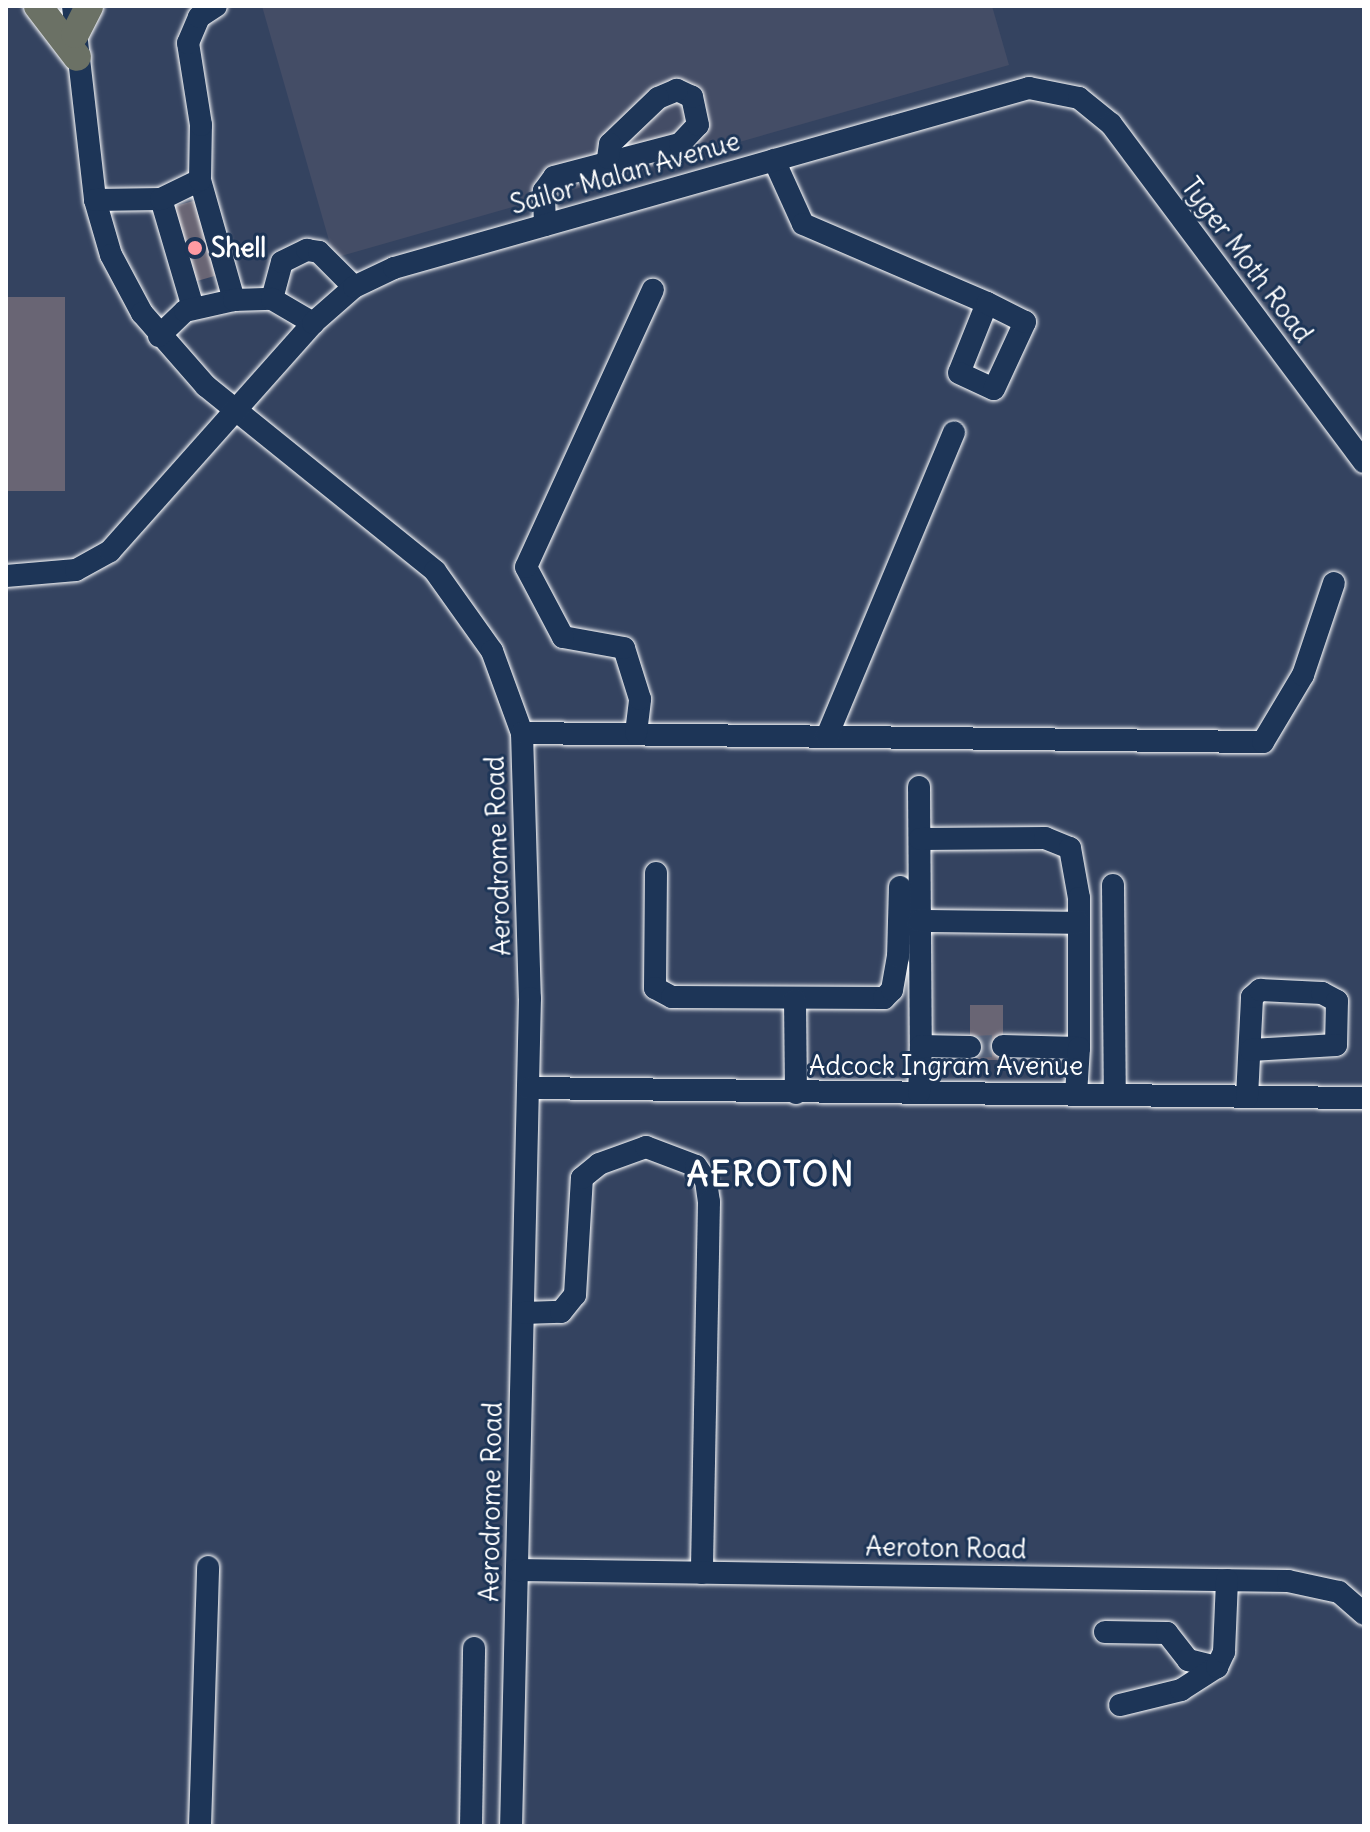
<!DOCTYPE html>
<html>
<head>
<meta charset="utf-8">
<style>
	body { margin:0 }
	#map { position:relative; width:1370px; height:1832px; overflow:hidden; background:#344360; font-family:Delius,sans-serif }
	div>[style] { position:absolute }
	[style*='--x'] { left:calc(var(--x)*1px); top:calc(var(--y)*1px); width:calc(var(--w)*1px); rotate:calc(var(--a)*1deg) }
	.built>* { inset:0; background:#444d66 }
	.building>* { inset:0; background:#696574; transform-origin:0 0 }
	.minor-tunnel>* { height:22px; margin-top:-11px; transform-origin:0; background:repeating-linear-gradient(90deg,#525f78 0 22px,transparent 0 33px) }
	.roads { filter:drop-shadow(0 0 2px #fff) drop-shadow(0 0 2px #fff) }
	.minor>* { height:22px; margin:-11px; padding:0 11px; transform-origin:11px; border-radius:11px; background:#1d3557 }
	.major>* { height:28px; margin:-14px; padding:0 14px; transform-origin:14px; border-radius:14px; background:#6b7165 }
	.dots>* { width:22px; height:22px; translate:-50% -50%; box-sizing:border-box; border:4px solid #1d3557; border-radius:50% }
	span { translate:-50% -50%; white-space:nowrap; text-align:center; line-height:1.15; -webkit-text-stroke:6px #1d3557; paint-order:stroke }
	.street-label { font-size:26px; color:#fff }
	.poi-label { font-size:26px; color:#fff; font-weight:700 }
	.left { translate:0 -50%; text-align:left }
	.district-label { font-size:34px; color:#fff; font-weight:700; letter-spacing:2px }
	.frame { position:absolute; inset:0; border:8px solid #fff; pointer-events:none }
</style>
</head>
<body>
<div id="map">
	<div class="built">
		<div style="clip-path:polygon(262px 6px,992px 6px,1009px 65px,334px 258px)"></div>
	</div>
	<div class="building">
		<div style="left:200px;top:199px;width:78px;height:30px;rotate:74deg"></div>
		<div style="left:6px;top:297px;width:59px;height:194px"></div>
		<div style="left:970px;top:1005px;width:33px;height:55px"></div>
	</div>
	<div class="minor-tunnel">
		<div style="--x:970;--y:1047;--w:33;--a:-2"></div>
	</div>
	<div class="roads">
		<div class="minor">
			<div style="--x:73;--y:6;--w:195;--a:83.5"></div>
			<div style="--x:95;--y:200;--w:57;--a:73.8"></div>
			<div style="--x:111;--y:255;--w:66;--a:61.9"></div>
			<div style="--x:142;--y:313;--w:97;--a:48.8"></div>
			<div style="--x:206;--y:386;--w:294;--a:38.9"></div>
			<div style="--x:435;--y:571;--w:98;--a:54.5"></div>
			<div style="--x:492;--y:651;--w:87;--a:69.9"></div>
			<div style="--x:522;--y:733;--w:265;--a:88.3"></div>
			<div style="--x:530;--y:998;--w:828;--a:91.31"></div>
			<div style="--x:774;--y:160;--w:70;--a:65.6"></div>
			<div style="--x:803;--y:224;--w:200;--a:23.2"></div>
			<div style="--x:987;--y:303;--w:75;--a:111.8"></div>
			<div style="--x:959;--y:373;--w:38;--a:25"></div>
			<div style="--x:994;--y:389;--w:74;--a:-65.2"></div>
			<div style="--x:1025;--y:322;--w:42;--a:-153.4"></div>
			<div style="--x:200;--y:180;--w:125;--a:74.2"></div>
			<div style="--x:161;--y:199;--w:114;--a:73.6"></div>
			<div style="--x:95;--y:200;--w:66;--a:-0.9"></div>
			<div style="--x:161;--y:199;--w:43;--a:-26"></div>
			<div style="--x:200;--y:180;--w:55;--a:-89"></div>
			<div style="--x:201;--y:125;--w:83;--a:-99"></div>
			<div style="--x:188;--y:43;--w:28;--a:-67"></div>
			<div style="--x:199;--y:17;--w:20;--a:-33"></div>
			<div style="--x:545;--y:225;--w:34;--a:-92"></div>
			<div style="--x:544;--y:191;--w:17;--a:-54"></div>
			<div style="--x:554;--y:177;--w:130;--a:-14.7"></div>
			<div style="--x:680;--y:144;--w:26;--a:-47"></div>
			<div style="--x:698;--y:125;--w:29;--a:-102"></div>
			<div style="--x:692;--y:97;--w:17;--a:-155"></div>
			<div style="--x:677;--y:90;--w:21;--a:157"></div>
			<div style="--x:658;--y:98;--w:66;--a:136.2"></div>
			<div style="--x:610;--y:144;--w:14;--a:98"></div>
			<div style="--x:272;--y:299;--w:38;--a:-75"></div>
			<div style="--x:282;--y:262;--w:28;--a:-26"></div>
			<div style="--x:307;--y:250;--w:12;--a:9"></div>
			<div style="--x:319;--y:252;--w:49;--a:45"></div>
			<div style="--x:159;--y:336;--w:36;--a:-44"></div>
			<div style="--x:185;--y:311;--w:50;--a:-12.7"></div>
			<div style="--x:234;--y:300;--w:38;--a:-2"></div>
			<div style="--x:272;--y:299;--w:48;--a:30.3"></div>
			<div style="--x:6;--y:576;--w:70;--a:-4.9"></div>
			<div style="--x:76;--y:570;--w:39;--a:-29"></div>
			<div style="--x:110;--y:551;--w:305;--a:-48.3"></div>
			<div style="--x:313;--y:323;--w:55;--a:-41.3"></div>
			<div style="--x:354;--y:287;--w:44;--a:-25.4"></div>
			<div style="--x:394;--y:268;--w:660;--a:-15.83"></div>
			<div style="--x:1029;--y:88;--w:51;--a:11.3"></div>
			<div style="--x:1079;--y:98;--w:41;--a:39.1"></div>
			<div style="--x:1111;--y:124;--w:422;--a:53.2"></div>
			<div style="--x:522;--y:733;--w:741;--a:0.7"></div>
			<div style="--x:1263;--y:742;--w:78;--a:-59.2"></div>
			<div style="--x:1303;--y:675;--w:97;--a:-71.4"></div>
			<div style="--x:636;--y:733;--w:34;--a:-83"></div>
			<div style="--x:640;--y:699;--w:53;--a:-107.4"></div>
			<div style="--x:624;--y:648;--w:62;--a:-169.8"></div>
			<div style="--x:563;--y:637;--w:79;--a:-117.9"></div>
			<div style="--x:526;--y:567;--w:305;--a:-65.4"></div>
			<div style="--x:827;--y:736;--w:329;--a:-67.3"></div>
			<div style="--x:919;--y:787;--w:259;--a:89.6"></div>
			<div style="--x:920;--y:839;--w:125;--a:-0.5"></div>
			<div style="--x:1045;--y:838;--w:27;--a:22"></div>
			<div style="--x:1070;--y:848;--w:51;--a:79.8"></div>
			<div style="--x:1079;--y:898;--w:150;--a:90"></div>
			<div style="--x:656;--y:873;--w:115;--a:90.5"></div>
			<div style="--x:655;--y:988;--w:19;--a:28"></div>
			<div style="--x:672;--y:997;--w:212;--a:0.3"></div>
			<div style="--x:884;--y:998;--w:11;--a:-45"></div>
			<div style="--x:892;--y:990;--w:34;--a:-80"></div>
			<div style="--x:898;--y:957;--w:70;--a:-88.4"></div>
			<div style="--x:1113;--y:885;--w:210;--a:89.5"></div>
			<div style="--x:919;--y:921;--w:160;--a:0.7"></div>
			<div style="--x:795;--y:1000;--w:93;--a:89.4"></div>
			<div style="--x:1003;--y:1046;--w:76;--a:1.5"></div>
			<div style="--x:1079;--y:1048;--w:47;--a:93.7"></div>
			<div style="--x:528;--y:1088;--w:836;--a:0.69"></div>
			<div style="--x:919;--y:1093;--w:47;--a:-87.6"></div>
			<div style="--x:921;--y:1046;--w:49;--a:1.2"></div>
			<div style="--x:1247;--y:1097;--w:100;--a:-87.1"></div>
			<div style="--x:1252;--y:997;--w:11;--a:-41"></div>
			<div style="--x:1260;--y:990;--w:62;--a:2.8"></div>
			<div style="--x:1322;--y:993;--w:17;--a:28"></div>
			<div style="--x:1337;--y:1001;--w:44;--a:91.3"></div>
			<div style="--x:1336;--y:1045;--w:85;--a:176.6"></div>
			<div style="--x:523;--y:1313;--w:38;--a:-2"></div>
			<div style="--x:561;--y:1312;--w:22;--a:-51"></div>
			<div style="--x:575;--y:1295;--w:117;--a:-86.6"></div>
			<div style="--x:582;--y:1178;--w:22;--a:-39"></div>
			<div style="--x:599;--y:1164;--w:50;--a:-19.9"></div>
			<div style="--x:646;--y:1147;--w:53;--a:20.8"></div>
			<div style="--x:696;--y:1166;--w:18;--a:56"></div>
			<div style="--x:706;--y:1181;--w:21;--a:82"></div>
			<div style="--x:709;--y:1202;--w:371;--a:91.1"></div>
			<div style="--x:517;--y:1570;--w:771;--a:0.82"></div>
			<div style="--x:1288;--y:1581;--w:52;--a:12.2"></div>
			<div style="--x:1339;--y:1592;--w:33;--a:41"></div>
			<div style="--x:1105;--y:1632;--w:62;--a:0.9"></div>
			<div style="--x:1167;--y:1633;--w:34;--a:52"></div>
			<div style="--x:1188;--y:1660;--w:30;--a:14"></div>
			<div style="--x:1120;--y:1705;--w:63;--a:-13.8"></div>
			<div style="--x:1181;--y:1690;--w:43;--a:-32.6"></div>
			<div style="--x:1217;--y:1667;--w:17;--a:-65"></div>
			<div style="--x:1224;--y:1652;--w:72;--a:-87.6"></div>
			<div style="--x:200;--y:1826;--w:259;--a:-88.2"></div>
			<div style="--x:471;--y:1826;--w:178;--a:-89"></div>
		</div>
		<div class="major">
			<div style="--x:38;--y:6;--w:64;--a:52.6"></div>
			<div style="--x:75;--y:34;--w:31;--a:-63"></div>
		</div>
	</div>
	<div class="dots">
		<div style="left:195px;top:248px;background:#ff9aa2"></div>
	</div>
	<div class="street-label">
		<span style="left:625px;top:173px;rotate:-16deg">Sailor Malan Avenue</span>
		<span style="left:1247px;top:260px;rotate:53deg">Tyger Moth Road</span>
		<span style="left:498px;top:856px;rotate:-92deg">Aerodrome Road</span>
		<span style="left:946px;top:1066px">Adcock Ingram Avenue</span>
		<span style="left:491px;top:1502px;rotate:-89deg">Aerodrome Road</span>
		<span style="left:946px;top:1548px;rotate:1deg">Aeroton Road</span>
	</div>
	<div class="poi-label">
		<span class="left" style="left:211px;top:248px">Shell</span>
	</div>
	<div class="district-label">
		<span style="left:771px;top:1174px">AEROTON</span>
	</div>
	<div class="frame"></div>
</div>
</body>
</html>
